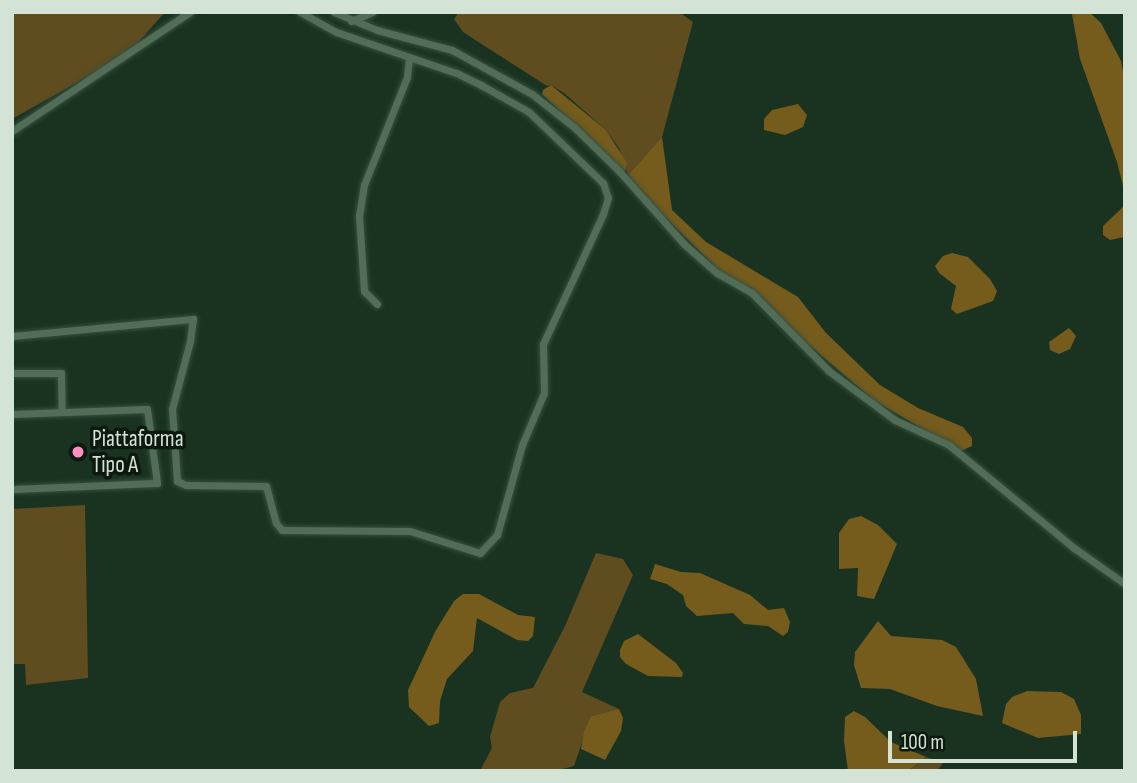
<!DOCTYPE html>
<html>
<head>
<meta charset="utf-8">
<style>
	body { margin:0 }
	#map { position:relative; width:1137px; height:783px; overflow:hidden; background:#193320; font-family:"Sofia Sans Condensed",sans-serif }
	div>[style] { position:absolute }
	[style*='--x'] { left:calc(var(--x)*1px); top:calc(var(--y)*1px); width:calc(var(--w)*1px); rotate:calc(var(--a)*1deg) }
	.green>* { inset:0; background:#5f4d20 }
	.forest>* { inset:0; background:#765c1c }
	.roads { filter:drop-shadow(0 0 2px #384f3e) drop-shadow(0 0 2px #384f3e) }
	.service>* { height:7px; margin:-3.5px; padding:0 3.5px; transform-origin:3.5px; border-radius:3.5px; background:#516d57 }
	.dots>* { width:19px; height:19px; translate:-50% -50%; box-sizing:border-box; border:4px solid #0d180f; border-radius:50% }
	span { translate:-50% -50%; white-space:nowrap; text-align:center; line-height:1.15; -webkit-text-stroke:7px #0d180f; paint-order:stroke }
	.poi-label { font-size:23px; color:#d3e3d6 }
	.left { translate:0 -50%; text-align:left }
	.frame { position:absolute; inset:0; border:14px solid #d3e3d6; pointer-events:none }
	.scale { position:absolute; left:888px; top:731px; width:189px; height:32px; box-sizing:border-box; border:4px solid #d3e3d6; border-top:0; padding-left:9px; font-size:21px; line-height:24px; white-space:nowrap; color:#d3e3d6; -webkit-text-stroke:5px #0d180f; paint-order:stroke }
</style>
</head>
<body>
<div id="map">
	<div class="green">
		<div style="clip-path:polygon(12px 12px,165px 12px,128px 54px,12px 119px)"></div>
		<div style="clip-path:polygon(459px 12px,679px 12px,693px 22px,662px 137px,628px 175px,619px 148px,606px 130px,564px 93px,551px 85px,547px 86px,463px 32px,454px 19px)"></div>
		<div style="clip-path:polygon(85px 505px,88px 678px,26px 685px,25px 664px,12px 664px,12px 509px)"></div>
		<div style="clip-path:polygon(596px 553px,623px 559px,633px 575px,582px 692px,619px 709px,591px 716px,574px 766px,555px 771px,480px 771px,492px 748px,490px 737px,500px 702px,510px 693px,533px 688px,565px 626px)"></div>
		<div style="clip-path:polygon(926px 757px,943px 763px,937px 771px,908px 771px)"></div>
	</div>
	<div class="forest">
		<div style="clip-path:polygon(1075px 12px,1089px 12px,1101px 23px,1121px 61px,1125px 81px,1125px 194px,1117px 162px,1080px 59px,1072px 14px)"></div>
		<div style="clip-path:polygon(551px 85px,606px 130px,627px 163px,625px 172px,542px 94px,543px 90px)"></div>
		<div style="clip-path:polygon(798px 104px,807px 115px,803px 127px,785px 135px,764px 130px,764px 119px,772px 110px)"></div>
		<div style="clip-path:polygon(662px 137px,672px 210px,706px 242px,798px 297px,826px 333px,880px 385px,918px 408px,963px 427px,972px 438px,972px 446px,961px 451px,875px 401px,789px 328px,765px 301px,724px 275px,659px 211px,628px 175px)"></div>
		<div style="clip-path:polygon(1125px 205px,1125px 237px,1110px 240px,1103px 235px,1103px 226px)"></div>
		<div style="clip-path:polygon(952px 253px,968px 257px,990px 279px,997px 291px,993px 301px,957px 314px,951px 309px,956px 286px,939px 273px,935px 266px,943px 256px)"></div>
		<div style="clip-path:polygon(1069px 328px,1076px 336px,1070px 349px,1059px 354px,1050px 350px,1049px 342px)"></div>
		<div style="clip-path:polygon(861px 516px,878px 525px,897px 544px,874px 599px,857px 596px,858px 568px,839px 569px,839px 533px,849px 519px)"></div>
		<div style="clip-path:polygon(655px 564px,681px 572px,700px 573px,750px 595px,768px 610px,784px 608px,790px 622px,788px 632px,783px 636px,768px 626px,744px 624px,733px 613px,697px 616px,686px 606px,683px 595px,667px 584px,650px 579px)"></div>
		<div style="clip-path:polygon(463px 594px,479px 594px,518px 615px,535px 617px,533px 636px,528px 641px,517px 640px,477px 618px,473px 651px,447px 679px,440px 701px,439px 723px,429px 726px,409px 707px,408px 690px,436px 630px,454px 601px)"></div>
		<div style="clip-path:polygon(878px 621px,891px 636px,942px 640px,956px 647px,976px 679px,983px 716px,937px 706px,890px 689px,861px 688px,854px 665px,855px 652px)"></div>
		<div style="clip-path:polygon(638px 634px,676px 663px,683px 673px,682px 677px,648px 676px,626px 664px,620px 657px,620px 650px,624px 641px)"></div>
		<div style="clip-path:polygon(1027px 691px,1061px 692px,1074px 699px,1081px 715px,1081px 734px,1038px 738px,1002px 723px,1006px 704px,1012px 697px)"></div>
		<div style="clip-path:polygon(619px 709px,623px 718px,621px 731px,605px 760px,581px 749px,584px 732px,591px 716px)"></div>
		<div style="clip-path:polygon(854px 711px,865px 717px,891px 742px,926px 757px,908px 771px,848px 771px,844px 741px,845px 717px)"></div>
	</div>
	<div class="roads">
		<div class="service">
			<div style="--x:334;--y:12;--w:47;--a:22.7"></div>
			<div style="--x:377;--y:30;--w:78;--a:14.9"></div>
			<div style="--x:452;--y:50;--w:91;--a:28.8"></div>
			<div style="--x:532;--y:94;--w:55;--a:38.3"></div>
			<div style="--x:575;--y:128;--w:62;--a:44.3"></div>
			<div style="--x:619;--y:171;--w:98;--a:48.3"></div>
			<div style="--x:684;--y:244;--w:44;--a:41.3"></div>
			<div style="--x:717;--y:273;--w:40;--a:29.7"></div>
			<div style="--x:752;--y:293;--w:110;--a:45.4"></div>
			<div style="--x:829;--y:371;--w:82;--a:36.6"></div>
			<div style="--x:895;--y:420;--w:60;--a:24.8"></div>
			<div style="--x:949;--y:445;--w:162;--a:39.5"></div>
			<div style="--x:1074;--y:548;--w:62;--a:35.2"></div>
			<div style="--x:351;--y:21;--w:23;--a:-23"></div>
			<div style="--x:12;--y:131;--w:214;--a:-33.8"></div>
			<div style="--x:377;--y:304;--w:18;--a:-135"></div>
			<div style="--x:364;--y:291;--w:75;--a:-93.8"></div>
			<div style="--x:359;--y:216;--w:31;--a:-81"></div>
			<div style="--x:364;--y:185;--w:116;--a:-68.3"></div>
			<div style="--x:407;--y:77;--w:20;--a:-84"></div>
			<div style="--x:12;--y:336;--w:182;--a:-5.4"></div>
			<div style="--x:193;--y:319;--w:22;--a:98"></div>
			<div style="--x:190;--y:341;--w:70;--a:104.8"></div>
			<div style="--x:172;--y:409;--w:72;--a:86"></div>
			<div style="--x:177;--y:481;--w:10;--a:24"></div>
			<div style="--x:186;--y:485;--w:80;--a:0.7"></div>
			<div style="--x:266;--y:486;--w:38;--a:75"></div>
			<div style="--x:276;--y:523;--w:9;--a:49"></div>
			<div style="--x:282;--y:530;--w:128;--a:0.4"></div>
			<div style="--x:410;--y:531;--w:73;--a:17.4"></div>
			<div style="--x:480;--y:553;--w:25;--a:-47"></div>
			<div style="--x:497;--y:535;--w:93;--a:-74.5"></div>
			<div style="--x:522;--y:445;--w:56;--a:-67.1"></div>
			<div style="--x:544;--y:393;--w:49;--a:-91.2"></div>
			<div style="--x:543;--y:344;--w:143;--a:-65.2"></div>
			<div style="--x:603;--y:214;--w:17;--a:-73"></div>
			<div style="--x:608;--y:198;--w:16;--a:-108"></div>
			<div style="--x:603;--y:183;--w:103;--a:-136.2"></div>
			<div style="--x:529;--y:112;--w:55;--a:-150.6"></div>
			<div style="--x:481;--y:85;--w:28;--a:-154"></div>
			<div style="--x:456;--y:73;--w:127;--a:-161.1"></div>
			<div style="--x:336;--y:32;--w:41;--a:-150.9"></div>
			<div style="--x:12;--y:373;--w:49;--a:0"></div>
			<div style="--x:61;--y:373;--w:39;--a:89"></div>
			<div style="--x:12;--y:414;--w:135;--a:-2.1"></div>
			<div style="--x:147;--y:409;--w:75;--a:82.3"></div>
			<div style="--x:157;--y:483;--w:145;--a:177.6"></div>
		</div>
	</div>
	<div class="dots">
		<div style="left:78px;top:452px;background:#fb8fc4"></div>
	</div>
	<div class="poi-label">
		<span class="left" style="left:92px;top:452px">Piattaforma<br>Tipo A</span>
	</div>
	<div class="frame"></div>
	<div class="scale">100 m</div>
</div>
</body>
</html>
